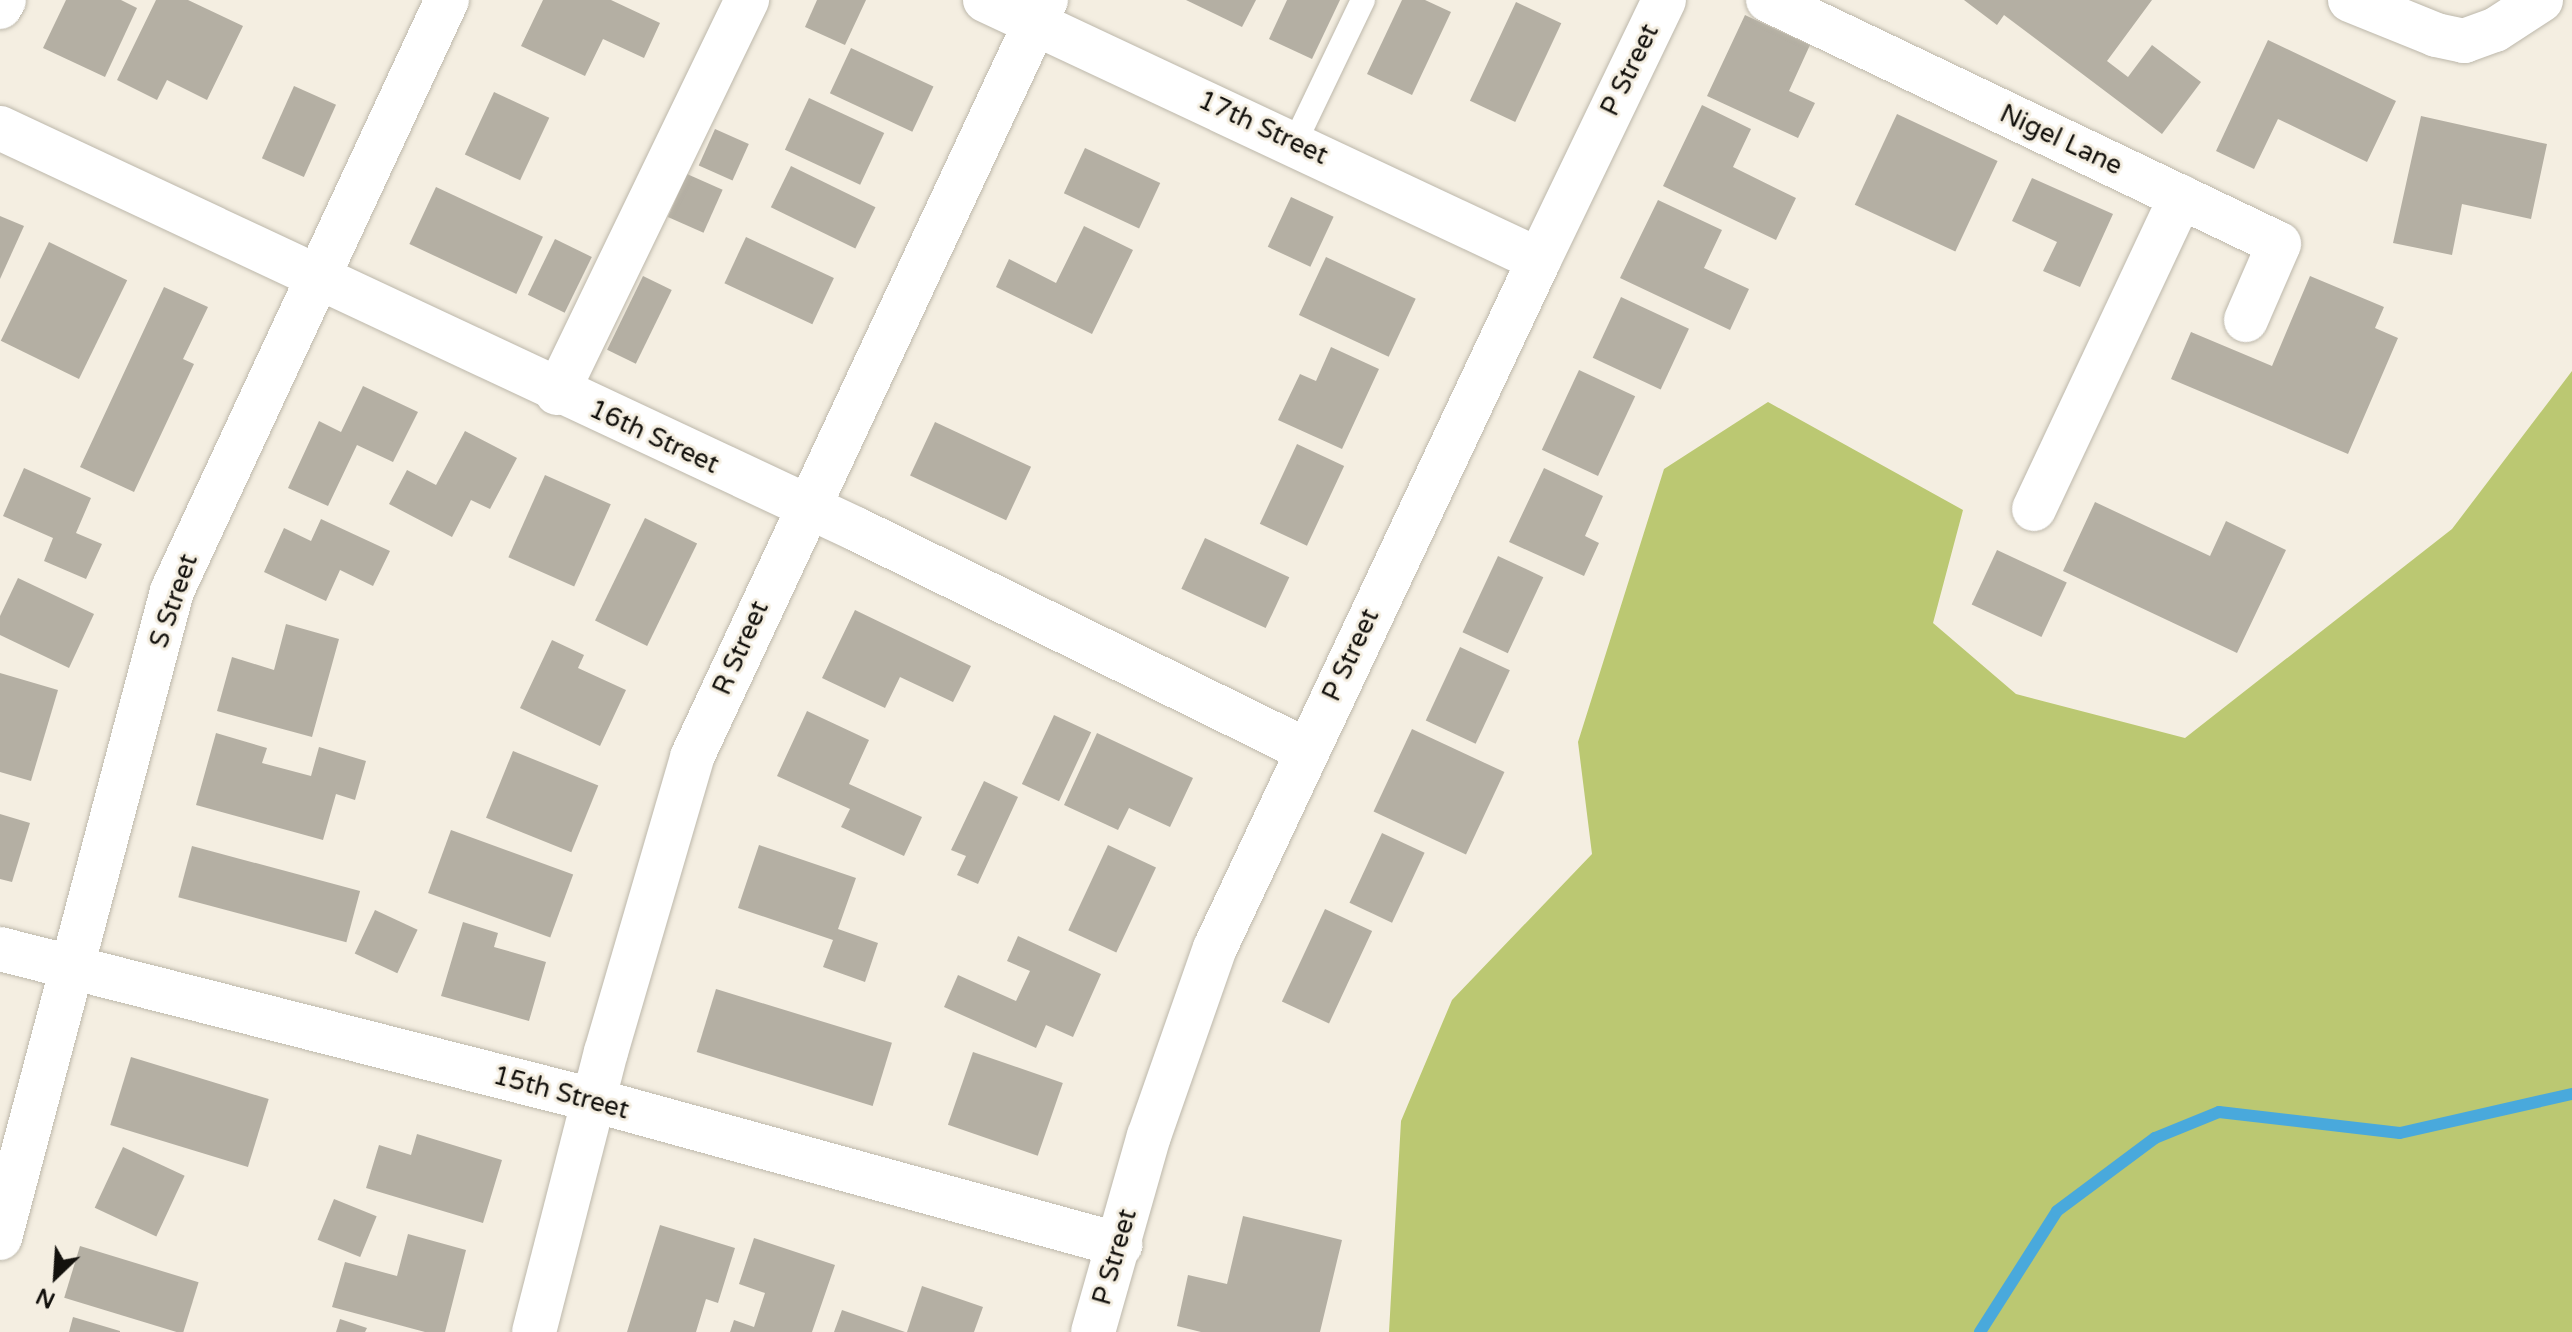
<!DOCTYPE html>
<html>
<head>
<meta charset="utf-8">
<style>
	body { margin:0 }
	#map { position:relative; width:2572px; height:1332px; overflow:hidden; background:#f4eee1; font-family:"Varela Round",sans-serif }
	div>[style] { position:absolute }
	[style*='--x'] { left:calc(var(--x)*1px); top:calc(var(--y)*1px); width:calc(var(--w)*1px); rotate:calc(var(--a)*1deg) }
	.green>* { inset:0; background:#bbc872 }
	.stream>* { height:12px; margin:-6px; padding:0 6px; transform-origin:6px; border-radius:6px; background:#49a9dc }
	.building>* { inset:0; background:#b4afa3; transform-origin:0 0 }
	.roads { filter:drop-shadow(0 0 2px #bdb8ab) drop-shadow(0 0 2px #bdb8ab) }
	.service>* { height:24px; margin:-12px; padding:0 12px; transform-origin:12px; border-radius:12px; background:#fff }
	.minor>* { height:44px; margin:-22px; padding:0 22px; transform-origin:22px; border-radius:22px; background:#fff }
	.tertiary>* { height:44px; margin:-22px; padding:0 22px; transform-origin:22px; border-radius:22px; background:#fff }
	span { translate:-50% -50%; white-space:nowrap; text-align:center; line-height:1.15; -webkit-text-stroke:6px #f4eee1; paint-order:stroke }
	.street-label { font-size:26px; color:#13110d }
	.north { position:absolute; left:16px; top:1236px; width:80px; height:80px; -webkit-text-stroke:6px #f4eee1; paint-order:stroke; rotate:205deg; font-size:22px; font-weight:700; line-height:32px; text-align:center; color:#13110d }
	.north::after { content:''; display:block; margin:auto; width:28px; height:36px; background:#13110d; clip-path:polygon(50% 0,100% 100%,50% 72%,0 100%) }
</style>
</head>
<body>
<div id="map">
	<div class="green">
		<div style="clip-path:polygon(2572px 371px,2572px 1332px,1389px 1332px,1401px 1121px,1452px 1000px,1592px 854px,1578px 742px,1664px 469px,1768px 402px,1963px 510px,1933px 623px,2016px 694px,2185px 738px,2452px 529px)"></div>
	</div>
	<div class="stream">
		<div style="--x:1980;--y:1332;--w:143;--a:-57.5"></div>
		<div style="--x:2057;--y:1211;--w:122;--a:-36.7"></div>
		<div style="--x:2155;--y:1138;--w:69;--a:-22.1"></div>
		<div style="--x:2219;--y:1112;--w:182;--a:6.6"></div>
		<div style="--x:2400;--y:1133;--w:176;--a:-12.8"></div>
	</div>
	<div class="building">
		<div style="clip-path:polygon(66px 0,121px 0,137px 8px,105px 77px,43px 48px)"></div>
		<div style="clip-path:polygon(156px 0,188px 0,243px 26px,207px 100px,167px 80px,157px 100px,117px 80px)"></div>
		<div style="clip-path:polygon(543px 0,611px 0,660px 23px,644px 58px,603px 39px,585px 76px,521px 46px)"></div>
		<div style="clip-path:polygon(817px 0,866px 0,845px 45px,805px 27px)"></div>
		<div style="clip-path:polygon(1186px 0,1256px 0,1242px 27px)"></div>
		<div style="clip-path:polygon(1287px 0,1340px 0,1312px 59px,1269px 39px)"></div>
		<div style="clip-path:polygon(1402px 0,1425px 0,1451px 12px,1412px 95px,1367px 74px)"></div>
		<div style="clip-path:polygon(1964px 0,2152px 0,2107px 61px,2128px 77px,2152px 45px,2201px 82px,2162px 134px,2004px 15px,1997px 25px)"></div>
		<div style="left:1516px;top:2px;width:50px;height:109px;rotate:25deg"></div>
		<div style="clip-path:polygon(1745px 15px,1810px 45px,1789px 91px,1815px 103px,1798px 138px,1707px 96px)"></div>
		<div style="clip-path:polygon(2268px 40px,2396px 101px,2367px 162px,2278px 119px,2254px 169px,2216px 151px)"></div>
		<div style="left:851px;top:48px;width:91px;height:50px;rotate:25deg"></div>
		<div style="left:294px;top:86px;width:46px;height:79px;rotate:24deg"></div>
		<div style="left:494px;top:92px;width:61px;height:69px;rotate:25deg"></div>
		<div style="left:809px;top:98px;width:83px;height:57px;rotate:25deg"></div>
		<div style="clip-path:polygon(1702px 105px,1751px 129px,1733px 167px,1796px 198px,1776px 240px,1663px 186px)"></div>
		<div style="left:1897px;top:114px;width:111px;height:100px;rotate:25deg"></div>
		<div style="clip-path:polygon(2421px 116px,2547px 144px,2531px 219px,2462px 204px,2452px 255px,2393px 243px)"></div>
		<div style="left:715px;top:129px;width:37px;height:40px;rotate:24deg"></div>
		<div style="left:1085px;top:148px;width:83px;height:50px;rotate:25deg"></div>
		<div style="left:791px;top:166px;width:94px;height:46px;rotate:26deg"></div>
		<div style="left:687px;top:174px;width:39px;height:47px;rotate:24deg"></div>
		<div style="clip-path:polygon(2032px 178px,2113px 214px,2080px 287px,2043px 271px,2057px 242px,2012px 221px)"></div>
		<div style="left:436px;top:187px;width:118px;height:63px;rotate:25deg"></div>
		<div style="left:1291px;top:197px;width:47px;height:55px;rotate:25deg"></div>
		<div style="clip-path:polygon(1658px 200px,1722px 230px,1704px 268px,1749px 289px,1730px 330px,1620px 278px)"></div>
		<div style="clip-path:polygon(0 216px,24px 226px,0 279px)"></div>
		<div style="clip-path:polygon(1084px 226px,1133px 250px,1092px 334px,996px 287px,1009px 259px,1056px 283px)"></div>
		<div style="left:746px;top:237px;width:97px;height:51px;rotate:25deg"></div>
		<div style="left:555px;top:239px;width:41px;height:62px;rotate:26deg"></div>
		<div style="left:49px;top:242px;width:87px;height:110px;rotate:26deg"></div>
		<div style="left:1326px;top:257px;width:99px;height:64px;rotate:25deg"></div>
		<div style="left:643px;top:276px;width:32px;height:82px;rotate:26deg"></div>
		<div style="clip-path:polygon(2310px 276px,2384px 307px,2375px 328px,2398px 338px,2348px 454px,2171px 379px,2191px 332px,2272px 366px)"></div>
		<div style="clip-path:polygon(164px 287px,208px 307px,183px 359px,194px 364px,134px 492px,80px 467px)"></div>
		<div style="left:1621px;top:297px;width:75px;height:67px;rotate:25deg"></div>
		<div style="clip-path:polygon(1331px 347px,1379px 369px,1342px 449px,1278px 420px,1300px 374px,1316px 381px)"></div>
		<div style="left:1579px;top:370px;width:62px;height:88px;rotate:25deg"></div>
		<div style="clip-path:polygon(363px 386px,418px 412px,393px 462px,357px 445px,328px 506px,288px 488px,319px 421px,341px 432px)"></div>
		<div style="left:935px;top:422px;width:106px;height:59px;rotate:25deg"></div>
		<div style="clip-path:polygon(465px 431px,517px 458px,490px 509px,471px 500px,452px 537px,389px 504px,407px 470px,436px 485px)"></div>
		<div style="left:1297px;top:444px;width:52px;height:88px;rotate:25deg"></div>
		<div style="clip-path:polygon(24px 468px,91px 498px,76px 533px,102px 544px,86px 579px,44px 561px,53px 538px,3px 516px)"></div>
		<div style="clip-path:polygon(1544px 468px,1603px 496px,1585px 536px,1599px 543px,1584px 576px,1509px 542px)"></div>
		<div style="left:545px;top:475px;width:72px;height:90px;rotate:24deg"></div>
		<div style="clip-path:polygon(2095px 502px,2210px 556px,2226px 521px,2286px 550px,2237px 653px,2063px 571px)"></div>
		<div style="left:645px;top:518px;width:58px;height:114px;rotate:26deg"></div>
		<div style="clip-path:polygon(321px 519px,390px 551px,373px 586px,340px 570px,326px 601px,264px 572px,284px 528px,311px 541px)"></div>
		<div style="left:1205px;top:538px;width:93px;height:56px;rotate:25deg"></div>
		<div style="left:1997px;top:550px;width:77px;height:60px;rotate:25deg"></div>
		<div style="left:1498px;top:556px;width:50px;height:84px;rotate:25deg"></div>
		<div style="clip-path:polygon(18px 578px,94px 614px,69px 668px,0 635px,0 616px)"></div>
		<div style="clip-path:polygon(855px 610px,971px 666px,953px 702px,900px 677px,885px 708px,822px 678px)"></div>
		<div style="clip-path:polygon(286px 624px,339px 639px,312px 737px,217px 711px,232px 657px,274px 670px)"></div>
		<div style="clip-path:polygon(552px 640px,584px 655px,578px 668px,626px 690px,600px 746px,520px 708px)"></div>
		<div style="left:1460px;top:647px;width:55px;height:81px;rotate:25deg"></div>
		<div style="clip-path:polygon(0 673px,58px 690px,31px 781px,0 772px)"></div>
		<div style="clip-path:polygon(807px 711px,869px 740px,849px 784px,922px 817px,904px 856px,841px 827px,850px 809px,777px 776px)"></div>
		<div style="left:1054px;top:715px;width:41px;height:76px;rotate:25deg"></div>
		<div style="left:1412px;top:729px;width:102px;height:91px;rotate:25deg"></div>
		<div style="clip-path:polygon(216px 733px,267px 748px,262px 763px,311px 776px,319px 747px,366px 761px,355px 800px,336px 794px,323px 840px,196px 805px)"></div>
		<div style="clip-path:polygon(1097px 733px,1193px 778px,1170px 827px,1129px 808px,1118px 830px,1064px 805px)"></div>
		<div style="left:513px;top:751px;width:92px;height:72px;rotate:22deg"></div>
		<div style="clip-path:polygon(984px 781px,1018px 797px,978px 884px,957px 875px,966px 856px,951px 850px)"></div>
		<div style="clip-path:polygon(0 814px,30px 823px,12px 882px,0 879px)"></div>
		<div style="left:451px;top:830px;width:130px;height:67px;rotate:20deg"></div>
		<div style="left:1382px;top:833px;width:47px;height:77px;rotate:25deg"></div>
		<div style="clip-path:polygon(759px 845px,856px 878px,838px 929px,878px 943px,865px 982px,823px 967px,833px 940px,738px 908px)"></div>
		<div style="left:1108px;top:845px;width:53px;height:94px;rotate:25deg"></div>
		<div style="left:192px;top:846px;width:174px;height:53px;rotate:15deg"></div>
		<div style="left:1325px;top:909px;width:52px;height:102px;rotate:25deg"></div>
		<div style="left:375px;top:910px;width:47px;height:48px;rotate:25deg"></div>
		<div style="clip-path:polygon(463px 922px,498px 933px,494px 947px,546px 962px,529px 1021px,441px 996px)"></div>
		<div style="clip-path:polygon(1018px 936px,1101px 974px,1073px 1037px,1046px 1025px,1036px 1048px,944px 1007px,958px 975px,1016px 1001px,1030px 971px,1007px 961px)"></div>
		<div style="left:716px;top:989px;width:184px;height:66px;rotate:17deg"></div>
		<div style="left:973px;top:1052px;width:95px;height:77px;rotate:19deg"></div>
		<div style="left:131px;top:1057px;width:144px;height:71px;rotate:17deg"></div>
		<div style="clip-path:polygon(417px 1134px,502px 1160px,483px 1223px,366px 1188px,379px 1145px,411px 1155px)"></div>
		<div style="left:123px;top:1147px;width:68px;height:67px;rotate:25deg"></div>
		<div style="left:334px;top:1199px;width:46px;height:44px;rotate:22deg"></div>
		<div style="clip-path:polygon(1243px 1216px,1342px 1240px,1320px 1332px,1201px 1332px,1177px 1326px,1188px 1275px,1227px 1284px)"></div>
		<div style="clip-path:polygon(660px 1225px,735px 1248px,718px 1303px,706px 1299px,696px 1332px,627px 1332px)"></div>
		<div style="clip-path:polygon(408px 1234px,466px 1250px,445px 1332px,425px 1332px,332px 1307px,345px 1262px,397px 1276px)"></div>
		<div style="clip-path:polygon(754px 1238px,835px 1265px,812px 1332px,730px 1332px,734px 1320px,754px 1327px,765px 1293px,739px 1284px)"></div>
		<div style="left:80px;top:1246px;width:124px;height:54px;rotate:17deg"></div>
		<div style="clip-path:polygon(922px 1286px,983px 1307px,974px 1332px,907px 1332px)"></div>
		<div style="clip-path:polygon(842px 1310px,905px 1332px,834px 1332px)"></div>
		<div style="clip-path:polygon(73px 1317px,120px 1331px,120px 1332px,69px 1332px)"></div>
		<div style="clip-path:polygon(340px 1319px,367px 1328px,365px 1332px,336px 1332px)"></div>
	</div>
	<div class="roads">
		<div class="service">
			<div style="--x:1295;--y:142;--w:157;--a:-64.4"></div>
		</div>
		<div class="minor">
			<div style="--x:1768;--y:0;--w:566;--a:25.52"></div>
			<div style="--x:2279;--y:244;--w:83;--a:113.5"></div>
			<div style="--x:2350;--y:0;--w:93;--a:22.1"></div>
			<div style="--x:2436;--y:35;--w:29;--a:12"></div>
			<div style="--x:2464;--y:41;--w:33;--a:-20"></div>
			<div style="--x:2495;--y:30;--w:55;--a:-33.1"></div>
			<div style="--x:0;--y:7;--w:8;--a:-60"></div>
			<div style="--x:0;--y:128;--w:945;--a:25.1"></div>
			<div style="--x:856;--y:529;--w:501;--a:26.16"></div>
			<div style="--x:557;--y:393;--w:437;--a:-64.2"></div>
			<div style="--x:2034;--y:509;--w:345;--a:-64.8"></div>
			<div style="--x:0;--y:949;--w:612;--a:14.29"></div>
			<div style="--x:593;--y:1100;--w:547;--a:15.38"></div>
			<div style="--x:0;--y:1238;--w:669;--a:-75.11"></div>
			<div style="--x:172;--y:591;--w:652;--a:-65.05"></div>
			<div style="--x:534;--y:1332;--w:289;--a:-75.6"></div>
			<div style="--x:606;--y:1052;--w:307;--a:-73.7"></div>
			<div style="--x:692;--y:757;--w:836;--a:-64.94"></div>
			<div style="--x:1093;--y:1332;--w:204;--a:-74.1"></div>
			<div style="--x:1149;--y:1136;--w:199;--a:-70.7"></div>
			<div style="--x:1215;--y:948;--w:760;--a:-64.78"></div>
		</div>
		<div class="tertiary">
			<div style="--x:985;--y:0;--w:612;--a:25.14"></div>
			<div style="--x:1539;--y:260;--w:288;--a:-64.3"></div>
		</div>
	</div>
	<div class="street-label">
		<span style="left:1630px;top:70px;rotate:-64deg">P Street</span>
		<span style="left:1263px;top:128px;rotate:25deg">17th Street</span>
		<span style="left:2061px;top:140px;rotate:25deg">Nigel Lane</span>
		<span style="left:654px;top:437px;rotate:25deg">16th Street</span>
		<span style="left:174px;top:601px;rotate:-71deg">S Street</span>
		<span style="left:741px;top:648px;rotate:-66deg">R Street</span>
		<span style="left:1351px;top:655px;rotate:-65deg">P Street</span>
		<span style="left:561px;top:1093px;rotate:15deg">15th Street</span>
		<span style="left:1115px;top:1257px;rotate:-74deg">P Street</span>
	</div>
	<div class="north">N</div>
</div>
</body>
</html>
